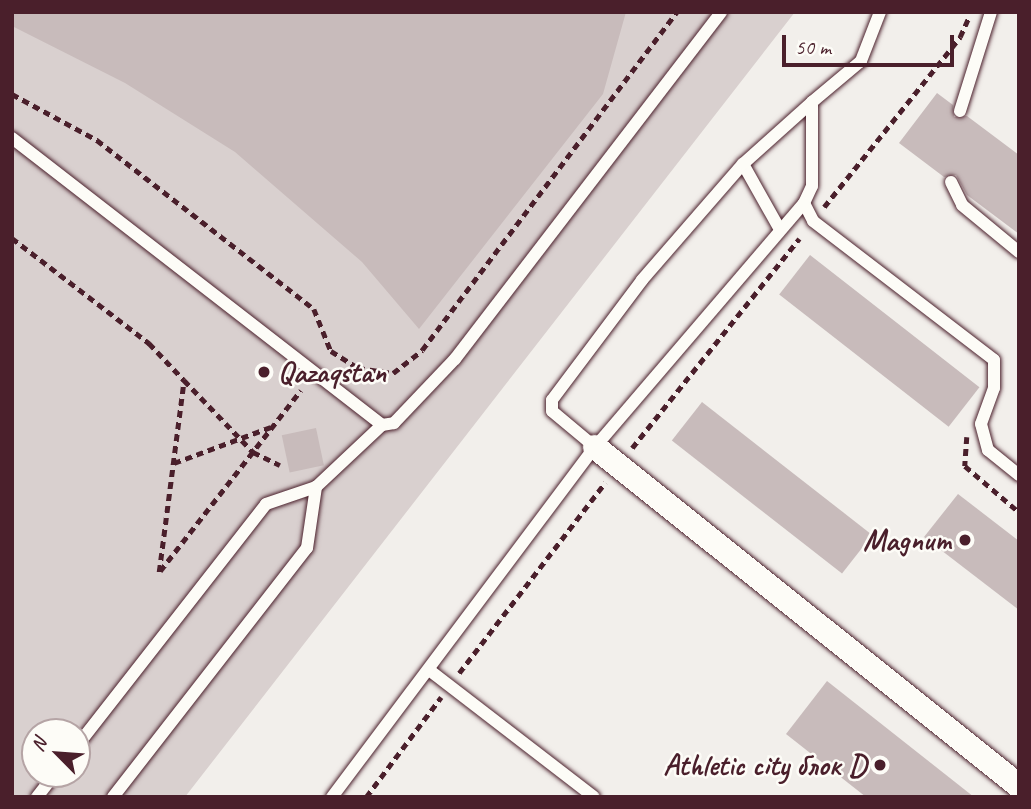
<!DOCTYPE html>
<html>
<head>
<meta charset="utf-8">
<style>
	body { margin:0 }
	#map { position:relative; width:1031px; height:809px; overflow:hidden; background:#f2efeb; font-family:Caveat,sans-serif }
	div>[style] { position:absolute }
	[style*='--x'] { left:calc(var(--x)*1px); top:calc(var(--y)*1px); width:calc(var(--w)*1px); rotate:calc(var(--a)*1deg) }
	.green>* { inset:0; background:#d9d0cf }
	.building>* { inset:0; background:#c8bbbb; transform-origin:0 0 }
	.path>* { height:4.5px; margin-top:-2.25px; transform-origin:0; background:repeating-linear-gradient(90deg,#4a1f2b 0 7px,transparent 0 12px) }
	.roads { filter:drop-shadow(0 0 2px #4a1f2b) drop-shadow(0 0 2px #4a1f2b) }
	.service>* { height:12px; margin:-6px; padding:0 6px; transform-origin:6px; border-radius:6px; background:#fdfcf7 }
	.minor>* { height:24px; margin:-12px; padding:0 12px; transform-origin:12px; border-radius:12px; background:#fdfcf7 }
	.dots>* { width:19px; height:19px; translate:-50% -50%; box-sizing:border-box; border:4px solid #fdfcf7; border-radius:50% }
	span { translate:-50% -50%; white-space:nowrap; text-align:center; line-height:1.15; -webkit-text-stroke:5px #fdfcf7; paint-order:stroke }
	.poi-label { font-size:30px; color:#4a1f2b; font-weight:700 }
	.left { translate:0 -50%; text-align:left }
	.right { translate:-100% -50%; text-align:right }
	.frame { position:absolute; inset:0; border:14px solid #4a1f2b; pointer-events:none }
	.north { position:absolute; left:21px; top:718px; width:70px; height:70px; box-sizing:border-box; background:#fdfcf7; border:2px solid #b5a4a5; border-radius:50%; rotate:295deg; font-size:19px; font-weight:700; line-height:28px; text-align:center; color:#4a1f2b }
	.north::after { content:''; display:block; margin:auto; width:24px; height:32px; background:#4a1f2b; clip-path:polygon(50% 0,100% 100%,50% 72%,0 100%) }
	.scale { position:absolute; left:782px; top:35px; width:172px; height:32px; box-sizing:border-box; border:4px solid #4a1f2b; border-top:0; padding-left:9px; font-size:21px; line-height:24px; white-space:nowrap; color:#4a1f2b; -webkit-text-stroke:5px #fdfcf7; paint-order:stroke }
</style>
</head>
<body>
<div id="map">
	<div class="green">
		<div style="clip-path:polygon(evenodd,12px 12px,795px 12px,185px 797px,12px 797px,12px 12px,35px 732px,77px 732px,77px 774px,35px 774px,35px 732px)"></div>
	</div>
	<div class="building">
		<div style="clip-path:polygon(12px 12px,626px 12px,603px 94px,419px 329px,362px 262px,235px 152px,125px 83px,12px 26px)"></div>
		<div style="clip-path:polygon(937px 93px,953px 105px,954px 117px,967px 116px,1019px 155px,1019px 234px,967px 195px,956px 175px,944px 177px,899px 143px)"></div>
		<div style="left:810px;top:255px;width:215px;height:50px;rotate:38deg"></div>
		<div style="left:702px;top:402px;width:216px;height:49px;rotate:38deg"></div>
		<div style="left:316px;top:428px;width:38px;height:35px;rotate:78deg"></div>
		<div style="clip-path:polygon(958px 494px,1019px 541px,1019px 610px,924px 537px)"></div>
		<div style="clip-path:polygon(827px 681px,974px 797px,866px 797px,786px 734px)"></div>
	</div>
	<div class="path">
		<div style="--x:12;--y:94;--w:97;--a:28.4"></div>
		<div style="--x:97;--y:140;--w:275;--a:37.9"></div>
		<div style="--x:314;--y:309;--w:45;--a:68"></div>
		<div style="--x:331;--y:351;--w:32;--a:32"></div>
		<div style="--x:358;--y:368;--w:35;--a:8"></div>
		<div style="--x:393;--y:373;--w:37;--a:-38"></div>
		<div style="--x:422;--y:350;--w:423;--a:-53"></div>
		<div style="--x:824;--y:207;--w:218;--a:-51.3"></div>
		<div style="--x:960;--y:37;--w:22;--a:-66"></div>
		<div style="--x:12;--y:238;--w:173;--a:37.5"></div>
		<div style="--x:149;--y:343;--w:51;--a:46.6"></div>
		<div style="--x:967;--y:437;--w:29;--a:94"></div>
		<div style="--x:965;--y:466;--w:71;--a:40.4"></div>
		<div style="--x:632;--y:448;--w:268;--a:-51.4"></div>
		<div style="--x:174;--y:463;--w:103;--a:-20.4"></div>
		<div style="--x:160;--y:571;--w:229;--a:-52.1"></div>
		<div style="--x:159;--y:572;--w:194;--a:-82.6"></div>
		<div style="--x:184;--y:380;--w:100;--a:46.2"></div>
		<div style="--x:253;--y:452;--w:30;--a:26"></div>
		<div style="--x:459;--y:673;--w:240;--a:-52.5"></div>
		<div style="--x:366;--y:797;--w:125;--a:-53.1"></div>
	</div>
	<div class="roads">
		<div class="service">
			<div style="--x:880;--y:12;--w:53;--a:111.2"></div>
			<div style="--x:861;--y:61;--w:64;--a:140.1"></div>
			<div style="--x:812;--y:102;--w:84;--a:90"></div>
			<div style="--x:812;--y:186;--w:19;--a:115"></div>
			<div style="--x:804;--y:203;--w:20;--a:63"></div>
			<div style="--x:813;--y:221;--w:228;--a:37.5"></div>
			<div style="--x:994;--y:360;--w:28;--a:90"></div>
			<div style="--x:994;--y:388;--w:38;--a:110"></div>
			<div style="--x:981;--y:424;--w:27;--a:75"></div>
			<div style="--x:988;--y:450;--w:40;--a:39"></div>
			<div style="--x:960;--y:111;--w:104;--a:-72.6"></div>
			<div style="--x:12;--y:138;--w:468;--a:37.8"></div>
			<div style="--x:382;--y:425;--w:12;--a:-9"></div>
			<div style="--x:394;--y:423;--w:88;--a:-46.4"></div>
			<div style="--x:455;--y:359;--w:437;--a:-52.5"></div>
			<div style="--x:743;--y:164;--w:73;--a:60.6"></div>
			<div style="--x:951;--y:182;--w:25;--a:64"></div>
			<div style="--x:962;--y:205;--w:74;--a:39.5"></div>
			<div style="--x:595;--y:447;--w:56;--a:-140.1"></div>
			<div style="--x:552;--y:411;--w:11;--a:-90"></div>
			<div style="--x:552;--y:400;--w:150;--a:-53.1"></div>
			<div style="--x:642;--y:280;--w:154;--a:-49"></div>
			<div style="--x:743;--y:164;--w:93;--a:-41.9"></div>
			<div style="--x:429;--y:670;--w:208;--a:37.6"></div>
			<div style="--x:77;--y:746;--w:307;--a:-52"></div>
			<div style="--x:266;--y:504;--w:53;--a:-18.8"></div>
			<div style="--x:316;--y:487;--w:91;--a:-43.2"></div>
			<div style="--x:37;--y:797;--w:29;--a:-52"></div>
			<div style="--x:113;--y:797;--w:316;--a:-52.1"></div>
			<div style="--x:307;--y:548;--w:62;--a:-81.6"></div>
			<div style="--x:332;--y:797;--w:438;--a:-53.1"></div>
			<div style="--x:595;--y:447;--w:321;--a:-49.4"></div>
		</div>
		<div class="minor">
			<div style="--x:595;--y:447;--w:543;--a:38.64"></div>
		</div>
	</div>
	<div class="dots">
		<div style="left:264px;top:372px;background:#4a1f2b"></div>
		<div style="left:965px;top:540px;background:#4a1f2b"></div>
		<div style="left:880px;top:765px;background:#4a1f2b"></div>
	</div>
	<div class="poi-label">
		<span class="left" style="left:278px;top:372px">Qazaqstan</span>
		<span class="right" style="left:951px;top:540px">Magnum</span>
		<span class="right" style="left:866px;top:765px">Athletic city блок D</span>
	</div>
	<div class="frame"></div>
	<div class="north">N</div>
	<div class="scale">50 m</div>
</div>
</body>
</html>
